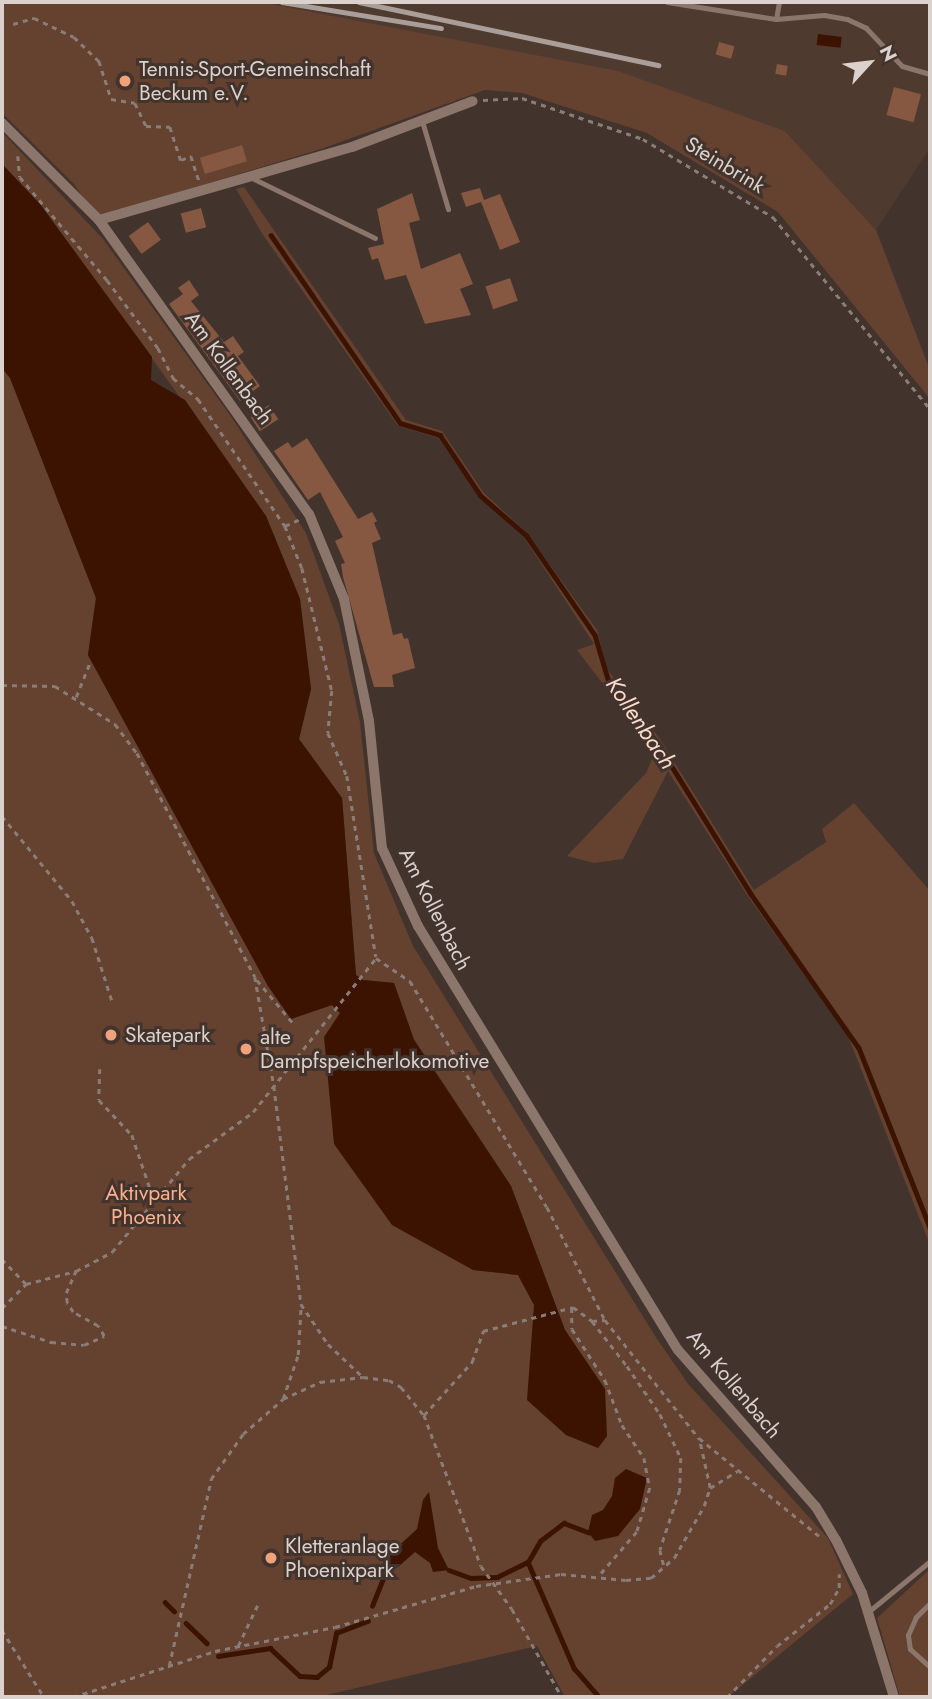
<!DOCTYPE html>
<html>
<head>
<meta charset="utf-8">
<style>
	body { margin:0 }
	#map { position:relative; width:932px; height:1699px; overflow:hidden; background:#42332d; font-family:Jost,sans-serif }
	div>[style] { position:absolute }
	[style*='--x'] { left:calc(var(--x)*1px); top:calc(var(--y)*1px); width:calc(var(--w)*1px); rotate:calc(var(--a)*1deg) }
	.built>* { inset:0; background:#4f3a30 }
	.green>* { inset:0; background:#654130 }
	.water>* { inset:0; background:#3c1300; transform-origin:0 0 }
	.stream>* { height:4.5px; margin:-2.25px; padding:0 2.25px; transform-origin:2.25px; border-radius:2.25px; background:#3c1300 }
	.building>* { inset:0; background:#875841; transform-origin:0 0 }
	.path>* { height:2.5px; margin-top:-1.25px; transform-origin:0; background:repeating-linear-gradient(90deg,#8a7d78 0 5px,transparent 0 10px) }
	.lane>* { height:5px; margin:-2.5px; padding:0 2.5px; transform-origin:2.5px; border-radius:2.5px; background:#8c766b }
	.street>* { height:10px; margin:-5px; padding:0 5px; transform-origin:5px; border-radius:5px; background:#8c766b }
	.rail>* { height:4.5px; margin:-2.25px; padding:0 2.25px; transform-origin:2.25px; border-radius:2.25px; background:#a99e99 }
	.dots>* { width:19px; height:19px; translate:-50% -50%; box-sizing:border-box; border:4px solid #42332d; border-radius:50% }
	span { translate:-50% -50%; white-space:nowrap; text-align:center; line-height:1.15; -webkit-text-stroke:6px #42332d; paint-order:stroke }
	.poi-label { font-size:21px; color:#dbd1cd }
	.left { translate:0 -50%; text-align:left }
	.street-label { font-size:21px; color:#dbd1cd }
	.park-label { font-size:21px; color:#fdb08c }
	.water-label { font-size:23px; color:#fbdbcc; font-style:italic }
	.frame { position:absolute; inset:0; border:4px solid #dbd1cd; pointer-events:none }
	.north { position:absolute; left:834px; top:28px; width:70px; height:70px; -webkit-text-stroke:5px #42332d; paint-order:stroke; rotate:63deg; font-size:19px; font-weight:700; line-height:28px; text-align:center; color:#dbd1cd }
	.north::after { content:''; display:block; margin:auto; width:24px; height:32px; background:#dbd1cd; clip-path:polygon(50% 0,100% 100%,50% 72%,0 100%) }
</style>
</head>
<body>
<div id="map">
	<div class="built">
		<div style="clip-path:polygon(260px 2px,930px 2px,930px 148px,876px 230px,785px 131px)"></div>
	</div>
	<div class="green">
		<div style="clip-path:polygon(2px 2px,260px 2px,618px 71px,785px 131px,876px 230px,930px 370px,930px 399px,778px 212px,647px 133px,522px 93px,485px 90px,321px 149px,96px 217px,74px 184px,2px 113px)"></div>
		<div style="clip-path:polygon(2px 132px,103px 239px,232px 418px,306px 533px,339px 624px,360px 722px,374px 853px,413px 946px,657px 1339px,689px 1385px,828px 1538px,853px 1594px,728px 1697px,565px 1697px,537px 1646px,318px 1697px,2px 1697px,2px 368px,10px 378px,96px 598px,88px 655px,268px 986px,291px 1019px,332px 1005px,340px 1013px,473px 1270px,518px 1275px,534px 1305px,605px 1389px,565px 1330px,511px 1186px,414px 1039px,394px 983px,363px 980px,356px 975px,342px 798px,299px 739px,311px 689px,300px 599px,266px 516px,40px 204px,2px 164px)"></div>
		<div style="clip-path:polygon(244px 187px,406px 420px,442px 431px,484px 493px,526px 532px,597px 630px,607px 669px,660px 739px,754px 890px,826px 842px,822px 829px,854px 803px,930px 891px,930px 1245px,848px 1036px,747px 895px,668px 771px,623px 859px,594px 863px,567px 856px,646px 773px,655px 752px,577px 650px,594px 644px,523px 536px,479px 496px,438px 438px,398px 426px,263px 235px,236px 189px)"></div>
		<div style="clip-path:polygon(930px 1569px,930px 1697px,900px 1697px,877px 1618px)"></div>
	</div>
	<div class="water">
		<div style="left:818px;top:34px;width:24px;height:11px;rotate:7deg"></div>
		<div style="clip-path:polygon(2px 164px,40px 204px,152px 357px,151px 380px,185px 400px,266px 516px,300px 599px,311px 689px,299px 739px,342px 798px,356px 975px,363px 980px,394px 983px,414px 1040px,511px 1186px,565px 1330px,605px 1389px,607px 1436px,598px 1448px,566px 1435px,527px 1400px,534px 1305px,518px 1275px,473px 1270px,392px 1225px,334px 1144px,324px 1037px,340px 1013px,332px 1005px,291px 1019px,268px 986px,88px 655px,96px 598px,10px 378px,2px 368px)"></div>
		<div style="clip-path:polygon(626px 1469px,647px 1478px,640px 1509px,618px 1536px,595px 1541px,588px 1532px,592px 1515px,603px 1510px,612px 1496px,615px 1478px)"></div>
		<div style="clip-path:polygon(429px 1492px,438px 1548px,449px 1570px,433px 1572px,430px 1563px,415px 1552px,398px 1567px,388px 1566px,391px 1553px,417px 1529px,423px 1500px)"></div>
	</div>
	<div class="stream">
		<div style="--x:271;--y:235;--w:228;--a:55.5"></div>
		<div style="--x:400;--y:423;--w:42;--a:16.7"></div>
		<div style="--x:440;--y:435;--w:73;--a:56.1"></div>
		<div style="--x:481;--y:496;--w:60;--a:40.9"></div>
		<div style="--x:526;--y:535;--w:121;--a:55.4"></div>
		<div style="--x:595;--y:635;--w:46;--a:73.5"></div>
		<div style="--x:608;--y:679;--w:82;--a:52.4"></div>
		<div style="--x:658;--y:744;--w:176;--a:58.2"></div>
		<div style="--x:751;--y:894;--w:188;--a:55"></div>
		<div style="--x:859;--y:1048;--w:193;--a:68.4"></div>
		<div style="--x:528;--y:1562;--w:116;--a:66.5"></div>
		<div style="--x:574;--y:1668;--w:38;--a:49"></div>
		<div style="--x:449;--y:1570;--w:23;--a:20"></div>
		<div style="--x:471;--y:1578;--w:26;--a:-2"></div>
		<div style="--x:497;--y:1577;--w:34;--a:-26"></div>
		<div style="--x:528;--y:1562;--w:24;--a:-60"></div>
		<div style="--x:540;--y:1541;--w:30;--a:-37"></div>
		<div style="--x:564;--y:1523;--w:26;--a:21"></div>
		<div style="--x:165;--y:1602;--w:13;--a:45"></div>
		<div style="--x:372;--y:1606;--w:43;--a:-68.2"></div>
		<div style="--x:186;--y:1623;--w:29;--a:44"></div>
		<div style="--x:218;--y:1656;--w:53;--a:-8.7"></div>
		<div style="--x:270;--y:1648;--w:41;--a:43"></div>
		<div style="--x:300;--y:1676;--w:17;--a:3"></div>
		<div style="--x:317;--y:1677;--w:16;--a:-40"></div>
		<div style="--x:329;--y:1667;--w:35;--a:-78"></div>
		<div style="--x:336;--y:1633;--w:34;--a:-21"></div>
	</div>
	<div class="building">
		<div style="left:719px;top:42px;width:16px;height:13px;rotate:15deg"></div>
		<div style="left:777px;top:64px;width:11px;height:10px;rotate:10deg"></div>
		<div style="left:894px;top:87px;width:28px;height:29px;rotate:15deg"></div>
		<div style="left:242px;top:145px;width:17px;height:44px;rotate:73deg"></div>
		<div style="clip-path:polygon(480px 188px,484px 200px,500px 194px,520px 242px,500px 250px,481px 202px,466px 207px,461px 193px)"></div>
		<div style="clip-path:polygon(412px 193px,420px 220px,409px 223px,421px 269px,460px 253px,473px 284px,460px 289px,471px 315px,425px 324px,406px 275px,385px 280px,378px 258px,372px 260px,368px 248px,384px 244px,377px 209px)"></div>
		<div style="left:201px;top:208px;width:20px;height:21px;rotate:75deg"></div>
		<div style="left:148px;top:222px;width:22px;height:24px;rotate:54deg"></div>
		<div style="left:510px;top:278px;width:24px;height:26px;rotate:71deg"></div>
		<div style="clip-path:polygon(189px 280px,199px 295px,191px 301px,224px 342px,233px 336px,244px 352px,238px 356px,260px 386px,240px 401px,169px 304px,183px 294px,178px 288px)"></div>
		<div style="left:269px;top:405px;width:17px;height:22px;rotate:57deg"></div>
		<div style="clip-path:polygon(307px 438px,358px 519px,372px 512px,377px 521px,374px 523px,381px 539px,372px 543px,393px 635px,402px 633px,404px 639px,408px 638px,415px 668px,392px 675px,394px 687px,374px 687px,343px 577px,341px 564px,345px 563px,335px 541px,343px 537px,320px 492px,308px 500px,274px 451px,288px 442px,292px 448px)"></div>
	</div>
	<div class="path">
		<div style="--x:13;--y:24;--w:22;--a:-16"></div>
		<div style="--x:34;--y:18;--w:44;--a:25.4"></div>
		<div style="--x:74;--y:37;--w:35;--a:44"></div>
		<div style="--x:99;--y:61;--w:40;--a:72"></div>
		<div style="--x:111;--y:99;--w:24;--a:9"></div>
		<div style="--x:135;--y:103;--w:25;--a:64"></div>
		<div style="--x:146;--y:126;--w:24;--a:2"></div>
		<div style="--x:170;--y:127;--w:35;--a:72"></div>
		<div style="--x:181;--y:160;--w:11;--a:-22"></div>
		<div style="--x:191;--y:156;--w:26;--a:72"></div>
		<div style="--x:483;--y:100;--w:39;--a:-3"></div>
		<div style="--x:522;--y:98;--w:128;--a:18.7"></div>
		<div style="--x:643;--y:139;--w:152;--a:31"></div>
		<div style="--x:773;--y:217;--w:248;--a:50.7"></div>
		<div style="--x:18;--y:156;--w:21;--a:85"></div>
		<div style="--x:20;--y:177;--w:135;--a:49.8"></div>
		<div style="--x:107;--y:280;--w:85;--a:53.1"></div>
		<div style="--x:158;--y:348;--w:34;--a:63"></div>
		<div style="--x:173;--y:378;--w:33;--a:40"></div>
		<div style="--x:198;--y:399;--w:154;--a:55.6"></div>
		<div style="--x:285;--y:526;--w:45;--a:68"></div>
		<div style="--x:302;--y:568;--w:127;--a:76.3"></div>
		<div style="--x:332;--y:691;--w:42;--a:95.4"></div>
		<div style="--x:328;--y:733;--w:47;--a:66.2"></div>
		<div style="--x:347;--y:776;--w:183;--a:80.9"></div>
		<div style="--x:285;--y:526;--w:17;--a:-25"></div>
		<div style="--x:2;--y:685;--w:53;--a:1.1"></div>
		<div style="--x:55;--y:686;--w:71;--a:32.3"></div>
		<div style="--x:115;--y:724;--w:36;--a:53"></div>
		<div style="--x:137;--y:753;--w:253;--a:62.2"></div>
		<div style="--x:255;--y:977;--w:111;--a:80.1"></div>
		<div style="--x:274;--y:1086;--w:220;--a:82.9"></div>
		<div style="--x:301;--y:1304;--w:48;--a:56"></div>
		<div style="--x:328;--y:1344;--w:48;--a:43.3"></div>
		<div style="--x:363;--y:1377;--w:26;--a:7"></div>
		<div style="--x:389;--y:1380;--w:14;--a:30"></div>
		<div style="--x:401;--y:1387;--w:36;--a:51"></div>
		<div style="--x:424;--y:1415;--w:161;--a:69.3"></div>
		<div style="--x:481;--y:1566;--w:53;--a:54.2"></div>
		<div style="--x:512;--y:1609;--w:101;--a:60.4"></div>
		<div style="--x:76;--y:697;--w:35;--a:-68"></div>
		<div style="--x:2;--y:816;--w:110;--a:50.5"></div>
		<div style="--x:72;--y:901;--w:42;--a:61.6"></div>
		<div style="--x:92;--y:938;--w:69;--a:72.3"></div>
		<div style="--x:257;--y:980;--w:56;--a:50.1"></div>
		<div style="--x:100;--y:1069;--w:31;--a:92"></div>
		<div style="--x:99;--y:1100;--w:48;--a:46.7"></div>
		<div style="--x:132;--y:1135;--w:69;--a:71.3"></div>
		<div style="--x:2;--y:1259;--w:35;--a:46"></div>
		<div style="--x:2;--y:1308;--w:34;--a:-45"></div>
		<div style="--x:26;--y:1284;--w:52;--a:-14.6"></div>
		<div style="--x:76;--y:1271;--w:41;--a:-27.8"></div>
		<div style="--x:112;--y:1252;--w:121;--a:-50.4"></div>
		<div style="--x:189;--y:1159;--w:79;--a:-36.3"></div>
		<div style="--x:253;--y:1112;--w:197;--a:-51.4"></div>
		<div style="--x:376;--y:958;--w:41;--a:34.1"></div>
		<div style="--x:410;--y:981;--w:264;--a:58.8"></div>
		<div style="--x:547;--y:1207;--w:127;--a:62.8"></div>
		<div style="--x:605;--y:1320;--w:151;--a:51.5"></div>
		<div style="--x:699;--y:1438;--w:155;--a:39.2"></div>
		<div style="--x:572;--y:1308;--w:21;--a:90"></div>
		<div style="--x:572;--y:1329;--w:61;--a:57.1"></div>
		<div style="--x:605;--y:1380;--w:48;--a:69.3"></div>
		<div style="--x:622;--y:1425;--w:40;--a:56"></div>
		<div style="--x:644;--y:1458;--w:31;--a:79"></div>
		<div style="--x:650;--y:1488;--w:46;--a:106.5"></div>
		<div style="--x:637;--y:1532;--w:58;--a:130.8"></div>
		<div style="--x:592;--y:1321;--w:13;--a:-4"></div>
		<div style="--x:2;--y:1326;--w:52;--a:18.1"></div>
		<div style="--x:51;--y:1342;--w:33;--a:5"></div>
		<div style="--x:84;--y:1345;--w:22;--a:-24"></div>
		<div style="--x:104;--y:1336;--w:12;--a:-121"></div>
		<div style="--x:98;--y:1326;--w:29;--a:-151"></div>
		<div style="--x:73;--y:1312;--w:11;--a:-124"></div>
		<div style="--x:67;--y:1303;--w:10;--a:-96"></div>
		<div style="--x:66;--y:1293;--w:24;--a:-66"></div>
		<div style="--x:283;--y:1399;--w:46;--a:-71.2"></div>
		<div style="--x:298;--y:1355;--w:51;--a:-86.6"></div>
		<div style="--x:424;--y:1415;--w:72;--a:-47.8"></div>
		<div style="--x:472;--y:1362;--w:33;--a:-70"></div>
		<div style="--x:483;--y:1331;--w:93;--a:-14.9"></div>
		<div style="--x:573;--y:1307;--w:24;--a:36"></div>
		<div style="--x:592;--y:1321;--w:57;--a:52.1"></div>
		<div style="--x:627;--y:1366;--w:58;--a:55.5"></div>
		<div style="--x:660;--y:1414;--w:49;--a:64.5"></div>
		<div style="--x:681;--y:1458;--w:32;--a:92"></div>
		<div style="--x:680;--y:1490;--w:63;--a:108.4"></div>
		<div style="--x:660;--y:1550;--w:16;--a:76"></div>
		<div style="--x:710;--y:1488;--w:32;--a:-32"></div>
		<div style="--x:2;--y:1630;--w:79;--a:57.9"></div>
		<div style="--x:238;--y:1646;--w:47;--a:-64.5"></div>
		<div style="--x:169;--y:1666;--w:192;--a:-77.3"></div>
		<div style="--x:211;--y:1479;--w:55;--a:-54.6"></div>
		<div style="--x:243;--y:1434;--w:53;--a:-41.2"></div>
		<div style="--x:283;--y:1399;--w:41;--a:-24.7"></div>
		<div style="--x:320;--y:1382;--w:43;--a:-6.6"></div>
		<div style="--x:73;--y:1697;--w:149;--a:-17.9"></div>
		<div style="--x:215;--y:1651;--w:122;--a:-11.3"></div>
		<div style="--x:335;--y:1627;--w:147;--a:-16.2"></div>
		<div style="--x:476;--y:1586;--w:86;--a:-8"></div>
		<div style="--x:561;--y:1574;--w:65;--a:5.3"></div>
		<div style="--x:626;--y:1580;--w:25;--a:-5"></div>
		<div style="--x:651;--y:1578;--w:30;--a:-41"></div>
		<div style="--x:674;--y:1558;--w:60;--a:-60"></div>
		<div style="--x:704;--y:1506;--w:19;--a:-72"></div>
		<div style="--x:710;--y:1488;--w:51;--a:-102.4"></div>
		<div style="--x:727;--y:1697;--w:71;--a:-45.6"></div>
		<div style="--x:777;--y:1646;--w:68;--a:-38.4"></div>
		<div style="--x:830;--y:1604;--w:18;--a:-61"></div>
		<div style="--x:839;--y:1588;--w:14;--a:-90"></div>
	</div>
	<div class="lane">
		<div style="--x:667;--y:2;--w:110;--a:8.9"></div>
		<div style="--x:776;--y:19;--w:48;--a:-4.8"></div>
		<div style="--x:824;--y:15;--w:23;--a:10"></div>
		<div style="--x:847;--y:19;--w:21;--a:25"></div>
		<div style="--x:866;--y:28;--w:52;--a:46.5"></div>
		<div style="--x:902;--y:66;--w:29;--a:16"></div>
		<div style="--x:776;--y:19;--w:17;--a:-80"></div>
		<div style="--x:422;--y:121;--w:92;--a:73.5"></div>
		<div style="--x:250;--y:177;--w:139;--a:26"></div>
		<div style="--x:930;--y:1603;--w:20;--a:135"></div>
		<div style="--x:916;--y:1617;--w:20;--a:114"></div>
		<div style="--x:908;--y:1635;--w:14;--a:82"></div>
		<div style="--x:910;--y:1649;--w:27;--a:42"></div>
		<div style="--x:868;--y:1612;--w:80;--a:-39.4"></div>
	</div>
	<div class="street">
		<div style="--x:2;--y:123;--w:137;--a:45"></div>
		<div style="--x:99;--y:220;--w:361;--a:54.5"></div>
		<div style="--x:309;--y:514;--w:92;--a:67.6"></div>
		<div style="--x:344;--y:599;--w:125;--a:78.4"></div>
		<div style="--x:369;--y:721;--w:128;--a:84.2"></div>
		<div style="--x:382;--y:848;--w:86;--a:65.2"></div>
		<div style="--x:418;--y:926;--w:497;--a:58.5"></div>
		<div style="--x:678;--y:1350;--w:209;--a:48.7"></div>
		<div style="--x:816;--y:1507;--w:39;--a:59"></div>
		<div style="--x:836;--y:1540;--w:59;--a:63.9"></div>
		<div style="--x:862;--y:1593;--w:109;--a:72.9"></div>
		<div style="--x:99;--y:220;--w:263;--a:-16.1"></div>
		<div style="--x:352;--y:147;--w:129;--a:-20.8"></div>
	</div>
	<div class="rail">
		<div style="--x:282;--y:2;--w:161;--a:9.3"></div>
		<div style="--x:359;--y:2;--w:306;--a:11.9"></div>
	</div>
	<div class="dots">
		<div style="left:125px;top:81px;background:#f1a27b"></div>
		<div style="left:111px;top:1035px;background:#f1a27b"></div>
		<div style="left:246px;top:1049px;background:#f1a27b"></div>
		<div style="left:271px;top:1558px;background:#f1a27b"></div>
	</div>
	<div class="poi-label">
		<span class="left" style="left:139px;top:81px">Tennis-Sport-Gemeinschaft<br>Beckum e.V.</span>
		<span class="left" style="left:125px;top:1035px">Skatepark</span>
		<span class="left" style="left:260px;top:1049px">alte<br>Dampfspeicherlokomotive</span>
		<span class="left" style="left:285px;top:1558px">Kletteranlage<br>Phoenixpark</span>
	</div>
	<div class="street-label">
		<span style="left:725px;top:165px;rotate:31deg">Steinbrink</span>
		<span style="left:229px;top:368px;rotate:54deg">Am Kollenbach</span>
		<span style="left:435px;top:909px;rotate:63deg">Am Kollenbach</span>
		<span style="left:734px;top:1384px;rotate:50deg">Am Kollenbach</span>
	</div>
	<div class="park-label">
		<span style="left:146px;top:1205px">Aktivpark<br>Phoenix</span>
	</div>
	<div class="water-label">
		<span style="left:641px;top:723px;rotate:56deg">Kollenbach</span>
	</div>
	<div class="frame"></div>
	<div class="north">N</div>
</div>
</body>
</html>
